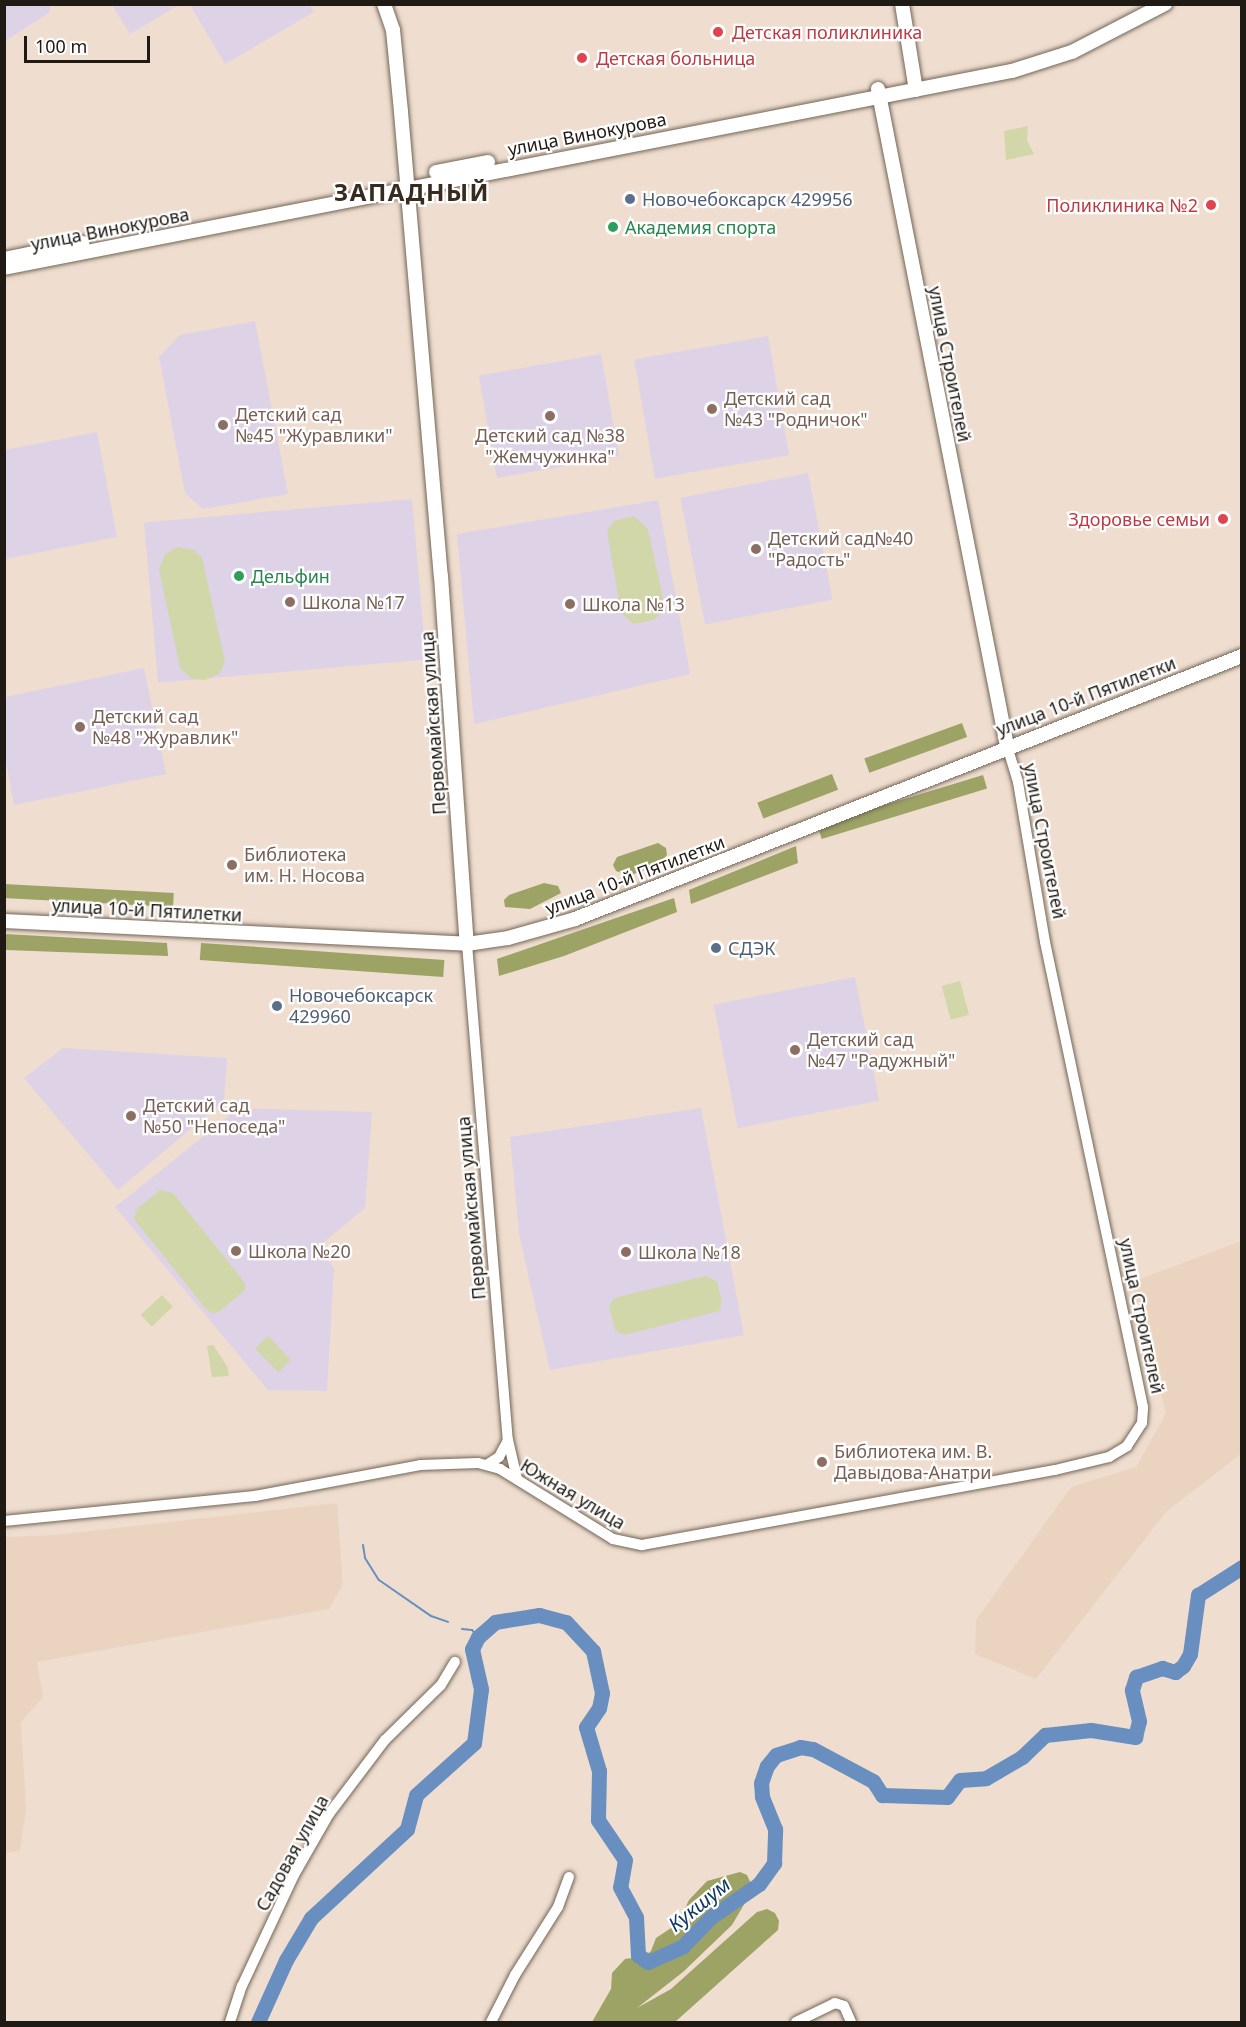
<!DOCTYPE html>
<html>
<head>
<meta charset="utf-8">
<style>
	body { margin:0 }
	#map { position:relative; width:1246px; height:2027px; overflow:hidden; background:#efdecf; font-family:"Noto Sans",sans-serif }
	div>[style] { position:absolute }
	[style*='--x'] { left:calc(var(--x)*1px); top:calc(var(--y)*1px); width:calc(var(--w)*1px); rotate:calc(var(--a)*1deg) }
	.built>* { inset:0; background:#ead4bf }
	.education>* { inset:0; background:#ded2e6; transform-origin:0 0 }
	.green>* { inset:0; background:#d1d7a8; transform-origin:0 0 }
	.forest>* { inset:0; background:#9ca364; transform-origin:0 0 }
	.stream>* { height:2px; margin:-1px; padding:0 1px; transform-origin:1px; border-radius:1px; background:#688fc0 }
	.river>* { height:15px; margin:-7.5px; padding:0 7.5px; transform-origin:7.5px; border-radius:7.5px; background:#688fc0 }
	.roads { filter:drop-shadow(0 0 2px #736557) drop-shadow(0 0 2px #736557) }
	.street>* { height:10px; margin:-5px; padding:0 5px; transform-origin:5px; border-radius:5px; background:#fff }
	.secondary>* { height:14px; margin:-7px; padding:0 7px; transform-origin:7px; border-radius:7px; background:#fff }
	.dots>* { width:16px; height:16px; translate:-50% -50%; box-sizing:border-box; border:3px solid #fff; border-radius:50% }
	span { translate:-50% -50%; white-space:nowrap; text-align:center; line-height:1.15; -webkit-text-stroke:4.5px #fff; paint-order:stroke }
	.health-label { font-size:18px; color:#be3a42 }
	.left { translate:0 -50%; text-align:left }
	.right { translate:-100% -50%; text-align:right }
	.street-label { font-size:18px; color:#1f1a14 }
	.service-label { font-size:18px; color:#4e5e75 }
	.leisure-label { font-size:18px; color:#27864d }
	.education-label { font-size:18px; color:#785e54 }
	.water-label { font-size:20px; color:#0e3765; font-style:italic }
	.district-label { font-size:24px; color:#372b1f; font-weight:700; letter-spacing:1.5px }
	.frame { position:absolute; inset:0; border:6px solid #1f1a14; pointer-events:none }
	.scale { position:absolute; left:24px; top:36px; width:126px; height:27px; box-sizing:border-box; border:3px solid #1f1a14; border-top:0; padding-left:8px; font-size:18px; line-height:21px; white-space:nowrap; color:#1f1a14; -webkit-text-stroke:4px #fff; paint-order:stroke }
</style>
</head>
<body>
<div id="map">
	<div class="built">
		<div style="clip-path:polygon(1241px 1241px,1241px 1454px,1167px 1511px,1036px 1679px,975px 1654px,976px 1620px,1071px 1487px,1136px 1467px,1166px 1413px,1132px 1282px)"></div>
		<div style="clip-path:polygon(337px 1503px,343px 1584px,329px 1609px,37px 1662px,43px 1697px,21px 1722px,26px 1808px,20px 1851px,5px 1853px,5px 1537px,55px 1535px)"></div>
	</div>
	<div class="education">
		<div style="clip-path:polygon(5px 4px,51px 4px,51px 5px,49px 13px,5px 41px)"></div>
		<div style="clip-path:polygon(112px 5px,179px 5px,130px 34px)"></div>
		<div style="clip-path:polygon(190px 5px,310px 5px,314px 12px,225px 64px)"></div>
		<div style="clip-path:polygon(255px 321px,288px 494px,203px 509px,185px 493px,159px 357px,180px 335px)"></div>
		<div style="left:768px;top:336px;width:121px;height:136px;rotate:80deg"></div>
		<div style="left:601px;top:354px;width:104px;height:124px;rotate:80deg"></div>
		<div style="clip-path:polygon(97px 432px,117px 537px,5px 559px,5px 450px)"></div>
		<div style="left:808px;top:473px;width:129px;height:130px;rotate:79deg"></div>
		<div style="left:412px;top:499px;width:161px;height:269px;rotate:85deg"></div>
		<div style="clip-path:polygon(658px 500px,690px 674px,474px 724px,457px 534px)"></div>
		<div style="clip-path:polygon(144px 668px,166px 774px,14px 805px,5px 756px,5px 697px)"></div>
		<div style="left:855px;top:977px;width:126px;height:144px;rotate:79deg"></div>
		<div style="clip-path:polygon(63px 1048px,227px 1058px,224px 1101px,118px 1190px,24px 1078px)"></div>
		<div style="clip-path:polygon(239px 1108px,372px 1112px,365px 1208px,318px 1247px,334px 1268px,327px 1391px,268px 1390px,115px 1207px)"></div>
		<div style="clip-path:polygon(701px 1108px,744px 1335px,550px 1370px,519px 1234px,510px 1137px)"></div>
	</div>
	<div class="green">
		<div style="clip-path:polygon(1028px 126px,1027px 140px,1034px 154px,1006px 160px,1004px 131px)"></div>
		<div style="clip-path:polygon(634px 516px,648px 529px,664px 603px,663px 611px,654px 620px,633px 624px,621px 613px,607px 531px,614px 521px)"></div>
		<div style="clip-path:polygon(178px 547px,194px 550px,202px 558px,225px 661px,220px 673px,205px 680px,192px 679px,180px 668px,159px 569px,165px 554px)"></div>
		<div style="left:960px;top:981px;width:35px;height:19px;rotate:75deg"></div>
		<div style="clip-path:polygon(160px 1190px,173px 1193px,245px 1283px,245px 1290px,219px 1312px,212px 1313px,206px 1309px,134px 1219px,137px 1209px)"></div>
		<div style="clip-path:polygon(706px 1276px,717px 1282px,722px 1302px,719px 1311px,624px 1335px,615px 1330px,609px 1307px,614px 1298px)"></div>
		<div style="left:162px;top:1295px;width:16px;height:29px;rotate:47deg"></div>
		<div style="left:268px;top:1336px;width:33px;height:18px;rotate:46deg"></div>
		<div style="clip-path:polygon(213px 1345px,227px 1366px,229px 1376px,212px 1377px,207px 1346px)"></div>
	</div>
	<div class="forest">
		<div style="left:962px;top:723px;width:15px;height:104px;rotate:70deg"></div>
		<div style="left:832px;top:774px;width:17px;height:80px;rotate:69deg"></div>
		<div style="left:983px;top:775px;width:14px;height:173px;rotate:73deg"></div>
		<div style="clip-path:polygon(658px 843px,666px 848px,667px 855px,659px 864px,629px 876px,616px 871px,613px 865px,617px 857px)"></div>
		<div style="clip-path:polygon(796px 846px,798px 863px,691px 904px,689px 890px)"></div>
		<div style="clip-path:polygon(544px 883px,558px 886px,561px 893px,530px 909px,505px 907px,504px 900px,509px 895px)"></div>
		<div style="left:4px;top:884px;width:170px;height:14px;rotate:3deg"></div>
		<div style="clip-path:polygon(674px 898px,677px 912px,564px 956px,499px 976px,497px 959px)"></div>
		<div style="clip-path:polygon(5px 934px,167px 943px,168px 956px,5px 950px)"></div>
		<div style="left:201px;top:943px;width:244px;height:17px;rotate:4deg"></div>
		<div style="clip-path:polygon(740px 1872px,747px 1875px,751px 1884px,749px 1896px,732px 1925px,683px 1972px,637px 2008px,671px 1989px,757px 1912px,767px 1909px,775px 1913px,779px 1921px,778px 1930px,675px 2022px,592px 2022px,611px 1989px,612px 1973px,625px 1959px,645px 1956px,651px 1951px,656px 1938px,677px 1924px,689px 1900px,707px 1881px)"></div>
	</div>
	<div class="stream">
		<div style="--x:363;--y:1545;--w:13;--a:81"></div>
		<div style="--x:365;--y:1558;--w:26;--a:58"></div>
		<div style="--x:379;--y:1580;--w:63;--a:34.7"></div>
		<div style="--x:431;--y:1616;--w:18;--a:19"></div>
		<div style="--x:462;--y:1629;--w:10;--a:6"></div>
		<div style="--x:472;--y:1630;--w:9;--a:49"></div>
	</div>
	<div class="river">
		<div style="--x:258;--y:2022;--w:68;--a:-65.7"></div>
		<div style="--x:286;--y:1960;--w:49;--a:-59.2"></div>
		<div style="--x:311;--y:1918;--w:131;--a:-42.8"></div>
		<div style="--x:407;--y:1829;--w:35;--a:-75"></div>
		<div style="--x:416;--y:1795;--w:78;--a:-41.9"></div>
		<div style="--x:474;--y:1743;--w:54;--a:-82.6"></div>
		<div style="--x:481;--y:1689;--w:41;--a:-102.7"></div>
		<div style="--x:472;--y:1649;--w:13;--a:-63"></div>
		<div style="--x:478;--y:1637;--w:23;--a:-41"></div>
		<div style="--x:495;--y:1622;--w:45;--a:-9"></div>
		<div style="--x:539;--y:1615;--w:28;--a:15"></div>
		<div style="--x:566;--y:1622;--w:40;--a:47"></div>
		<div style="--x:593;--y:1651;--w:43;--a:77.9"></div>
		<div style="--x:602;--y:1693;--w:15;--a:101"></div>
		<div style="--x:599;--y:1708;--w:23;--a:124"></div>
		<div style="--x:586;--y:1727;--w:46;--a:73.5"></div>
		<div style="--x:599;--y:1771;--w:49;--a:91.2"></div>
		<div style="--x:598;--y:1820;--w:48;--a:56"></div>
		<div style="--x:625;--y:1860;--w:27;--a:100"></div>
		<div style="--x:620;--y:1887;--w:34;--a:62"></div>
		<div style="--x:636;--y:1917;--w:38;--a:87"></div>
		<div style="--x:638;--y:1955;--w:12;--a:35"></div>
		<div style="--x:648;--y:1962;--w:37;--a:-24"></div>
		<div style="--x:682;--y:1947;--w:42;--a:-46"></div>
		<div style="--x:711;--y:1917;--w:58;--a:-34.5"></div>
		<div style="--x:759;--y:1884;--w:26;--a:-54"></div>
		<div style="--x:774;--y:1863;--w:34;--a:-88"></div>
		<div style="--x:775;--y:1829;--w:35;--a:-112"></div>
		<div style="--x:762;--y:1796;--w:13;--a:-94"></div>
		<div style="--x:761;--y:1783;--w:18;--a:-71"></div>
		<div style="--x:767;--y:1766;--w:14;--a:-51"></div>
		<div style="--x:776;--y:1755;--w:25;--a:-18"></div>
		<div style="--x:800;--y:1747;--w:13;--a:9"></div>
		<div style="--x:813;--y:1749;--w:68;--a:28.1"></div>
		<div style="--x:873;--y:1781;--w:17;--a:57"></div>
		<div style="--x:882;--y:1795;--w:65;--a:1.8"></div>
		<div style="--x:947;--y:1797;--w:21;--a:-53"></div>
		<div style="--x:960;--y:1780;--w:26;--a:-4"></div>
		<div style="--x:986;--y:1778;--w:42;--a:-30.3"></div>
		<div style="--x:1022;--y:1757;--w:32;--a:-44"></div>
		<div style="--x:1045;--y:1735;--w:46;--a:-6.2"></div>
		<div style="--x:1091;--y:1730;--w:45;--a:9"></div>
		<div style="--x:1135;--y:1737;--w:16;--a:-76"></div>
		<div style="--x:1139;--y:1721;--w:32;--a:-103"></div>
		<div style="--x:1132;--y:1690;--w:14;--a:-73"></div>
		<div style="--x:1136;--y:1677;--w:28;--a:-19"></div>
		<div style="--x:1162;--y:1668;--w:14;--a:17"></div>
		<div style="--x:1175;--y:1672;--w:10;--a:-37"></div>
		<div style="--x:1183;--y:1666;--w:14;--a:-60"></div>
		<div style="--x:1190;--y:1654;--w:60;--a:-82.3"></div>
		<div style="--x:1198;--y:1595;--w:52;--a:-32.5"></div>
	</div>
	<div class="roads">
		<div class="street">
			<div style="--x:467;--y:944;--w:498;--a:85.3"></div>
			<div style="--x:508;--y:1440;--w:40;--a:77"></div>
			<div style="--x:488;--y:1464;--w:13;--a:-32"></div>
			<div style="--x:499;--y:1457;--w:19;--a:-62"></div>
			<div style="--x:4;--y:1521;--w:252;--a:-5.7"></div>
			<div style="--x:255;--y:1496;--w:168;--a:-10.6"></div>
			<div style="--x:420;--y:1465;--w:58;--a:-2"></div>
			<div style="--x:478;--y:1463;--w:23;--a:15"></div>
			<div style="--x:500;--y:1469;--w:133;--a:31.8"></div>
			<div style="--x:613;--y:1539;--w:30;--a:12"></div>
			<div style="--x:642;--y:1545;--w:420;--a:-10.3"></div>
			<div style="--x:1055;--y:1470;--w:56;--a:-13.5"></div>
			<div style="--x:1109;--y:1457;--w:21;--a:-31"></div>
			<div style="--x:1127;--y:1446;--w:27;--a:-57"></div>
			<div style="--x:1142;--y:1423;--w:16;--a:-86"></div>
			<div style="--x:1143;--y:1407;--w:475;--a:-101.9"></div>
			<div style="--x:1045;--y:942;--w:162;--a:-99.6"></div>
			<div style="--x:1018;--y:782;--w:38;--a:-107"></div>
			<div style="--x:230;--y:2022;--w:38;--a:-72"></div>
			<div style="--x:242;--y:1986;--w:123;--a:-64.9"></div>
			<div style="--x:294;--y:1875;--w:70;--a:-60.2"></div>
			<div style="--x:329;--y:1814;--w:93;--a:-52.9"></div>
			<div style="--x:385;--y:1740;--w:78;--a:-44.5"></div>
			<div style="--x:441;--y:1685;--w:27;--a:-59"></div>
			<div style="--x:491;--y:2022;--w:53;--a:-62.9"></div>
			<div style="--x:515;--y:1975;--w:80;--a:-57.7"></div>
			<div style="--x:558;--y:1907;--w:32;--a:-70"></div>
			<div style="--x:796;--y:2022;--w:43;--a:-26"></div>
			<div style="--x:835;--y:2003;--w:9;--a:18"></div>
			<div style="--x:844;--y:2006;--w:17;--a:66"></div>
		</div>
		<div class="secondary">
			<div style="--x:384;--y:4;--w:28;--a:71"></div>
			<div style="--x:393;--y:30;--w:82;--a:84.4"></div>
			<div style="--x:401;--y:112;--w:466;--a:85.1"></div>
			<div style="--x:441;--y:576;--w:369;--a:86"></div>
			<div style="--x:902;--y:4;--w:87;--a:80.8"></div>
			<div style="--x:878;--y:89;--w:670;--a:78.89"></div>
			<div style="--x:436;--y:172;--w:53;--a:-10.9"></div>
			<div style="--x:4;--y:259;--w:80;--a:-11.6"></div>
			<div style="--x:4;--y:268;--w:1027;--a:-11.06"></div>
			<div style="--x:1012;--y:71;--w:63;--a:-17.6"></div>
			<div style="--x:1072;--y:52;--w:105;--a:-27.3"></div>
			<div style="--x:4;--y:921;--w:464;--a:2.8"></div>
			<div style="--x:467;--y:944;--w:41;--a:-8.3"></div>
			<div style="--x:508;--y:938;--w:70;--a:-15.8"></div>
			<div style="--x:575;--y:919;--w:717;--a:-21.52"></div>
		</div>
	</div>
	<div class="dots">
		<div style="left:718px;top:32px;background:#e0444e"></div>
		<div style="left:582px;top:58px;background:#e0444e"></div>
		<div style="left:630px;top:199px;background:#5c6f8a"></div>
		<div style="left:1211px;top:205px;background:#e0444e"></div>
		<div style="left:613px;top:227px;background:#2e9e5b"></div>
		<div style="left:712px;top:409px;background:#8d6e63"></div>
		<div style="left:550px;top:416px;background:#8d6e63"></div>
		<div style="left:223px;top:425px;background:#8d6e63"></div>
		<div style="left:1223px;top:519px;background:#e0444e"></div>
		<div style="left:756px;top:549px;background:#8d6e63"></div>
		<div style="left:239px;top:576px;background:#2e9e5b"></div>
		<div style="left:290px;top:602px;background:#8d6e63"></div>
		<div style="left:570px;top:604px;background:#8d6e63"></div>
		<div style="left:80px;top:727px;background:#8d6e63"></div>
		<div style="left:232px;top:865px;background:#8d6e63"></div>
		<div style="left:716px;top:948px;background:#5c6f8a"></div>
		<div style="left:277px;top:1006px;background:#5c6f8a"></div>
		<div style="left:795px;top:1050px;background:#8d6e63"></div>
		<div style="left:131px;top:1116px;background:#8d6e63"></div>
		<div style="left:236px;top:1251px;background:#8d6e63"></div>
		<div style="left:626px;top:1252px;background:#8d6e63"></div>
		<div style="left:822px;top:1462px;background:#8d6e63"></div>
	</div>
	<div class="health-label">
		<span class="left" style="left:732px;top:32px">Детская поликлиника</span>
		<span class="left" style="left:596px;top:58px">Детская больница</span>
		<span class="right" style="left:1198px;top:205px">Поликлиника №2</span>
		<span class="right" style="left:1210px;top:519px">Здоровье семьи</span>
	</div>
	<div class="street-label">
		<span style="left:587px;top:134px;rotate:-11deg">улица Винокурова</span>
		<span style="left:110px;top:229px;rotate:-11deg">улица Винокурова</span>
		<span style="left:950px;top:364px;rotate:79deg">улица Строителей</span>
		<span style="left:1086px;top:696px;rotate:-21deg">улица 10-й Пятилетки</span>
		<span style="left:433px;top:723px;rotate:-94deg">Первомайская улица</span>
		<span style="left:1045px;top:841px;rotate:79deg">улица Строителей</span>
		<span style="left:635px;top:875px;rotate:-21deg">улица 10-й Пятилетки</span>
		<span style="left:147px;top:910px;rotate:3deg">улица 10-й Пятилетки</span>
		<span style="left:471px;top:1208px;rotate:-95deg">Первомайская улица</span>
		<span style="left:1142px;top:1316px;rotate:78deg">улица Строителей</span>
		<span style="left:573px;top:1494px;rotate:31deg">Южная улица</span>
		<span style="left:292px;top:1853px;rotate:-61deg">Садовая улица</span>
	</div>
	<div class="service-label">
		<span class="left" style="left:642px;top:199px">Новочебоксарск 429956</span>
		<span class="left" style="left:728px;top:948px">СДЭК</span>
		<span class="left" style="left:289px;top:1006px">Новочебоксарск<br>429960</span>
	</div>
	<div class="leisure-label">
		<span class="left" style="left:625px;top:227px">Академия спорта</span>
		<span class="left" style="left:251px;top:576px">Дельфин</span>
	</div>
	<div class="education-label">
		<span class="left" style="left:724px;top:409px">Детский сад<br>№43 "Родничок"</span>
		<span class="left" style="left:235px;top:425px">Детский сад<br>№45 "Журавлики"</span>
		<span style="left:550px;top:446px">Детский сад №38<br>"Жемчужинка"</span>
		<span class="left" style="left:768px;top:549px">Детский сад№40<br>"Радость"</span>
		<span class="left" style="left:302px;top:602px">Школа №17</span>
		<span class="left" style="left:582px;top:604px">Школа №13</span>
		<span class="left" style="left:92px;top:727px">Детский сад<br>№48 "Журавлик"</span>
		<span class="left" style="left:244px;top:865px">Библиотека<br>им. Н. Носова</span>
		<span class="left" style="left:807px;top:1050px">Детский сад<br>№47 "Радужный"</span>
		<span class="left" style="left:143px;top:1116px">Детский сад<br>№50 "Непоседа"</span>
		<span class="left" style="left:248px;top:1251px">Школа №20</span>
		<span class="left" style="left:638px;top:1252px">Школа №18</span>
		<span class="left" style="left:834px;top:1462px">Библиотека им. В.<br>Давыдова-Анатри</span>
	</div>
	<div class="water-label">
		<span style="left:699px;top:1904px;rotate:-39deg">Кукшум</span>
	</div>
	<div class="district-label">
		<span style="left:412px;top:192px">ЗАПАДНЫЙ</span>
	</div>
	<div class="frame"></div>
	<div class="scale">100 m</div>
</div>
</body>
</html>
